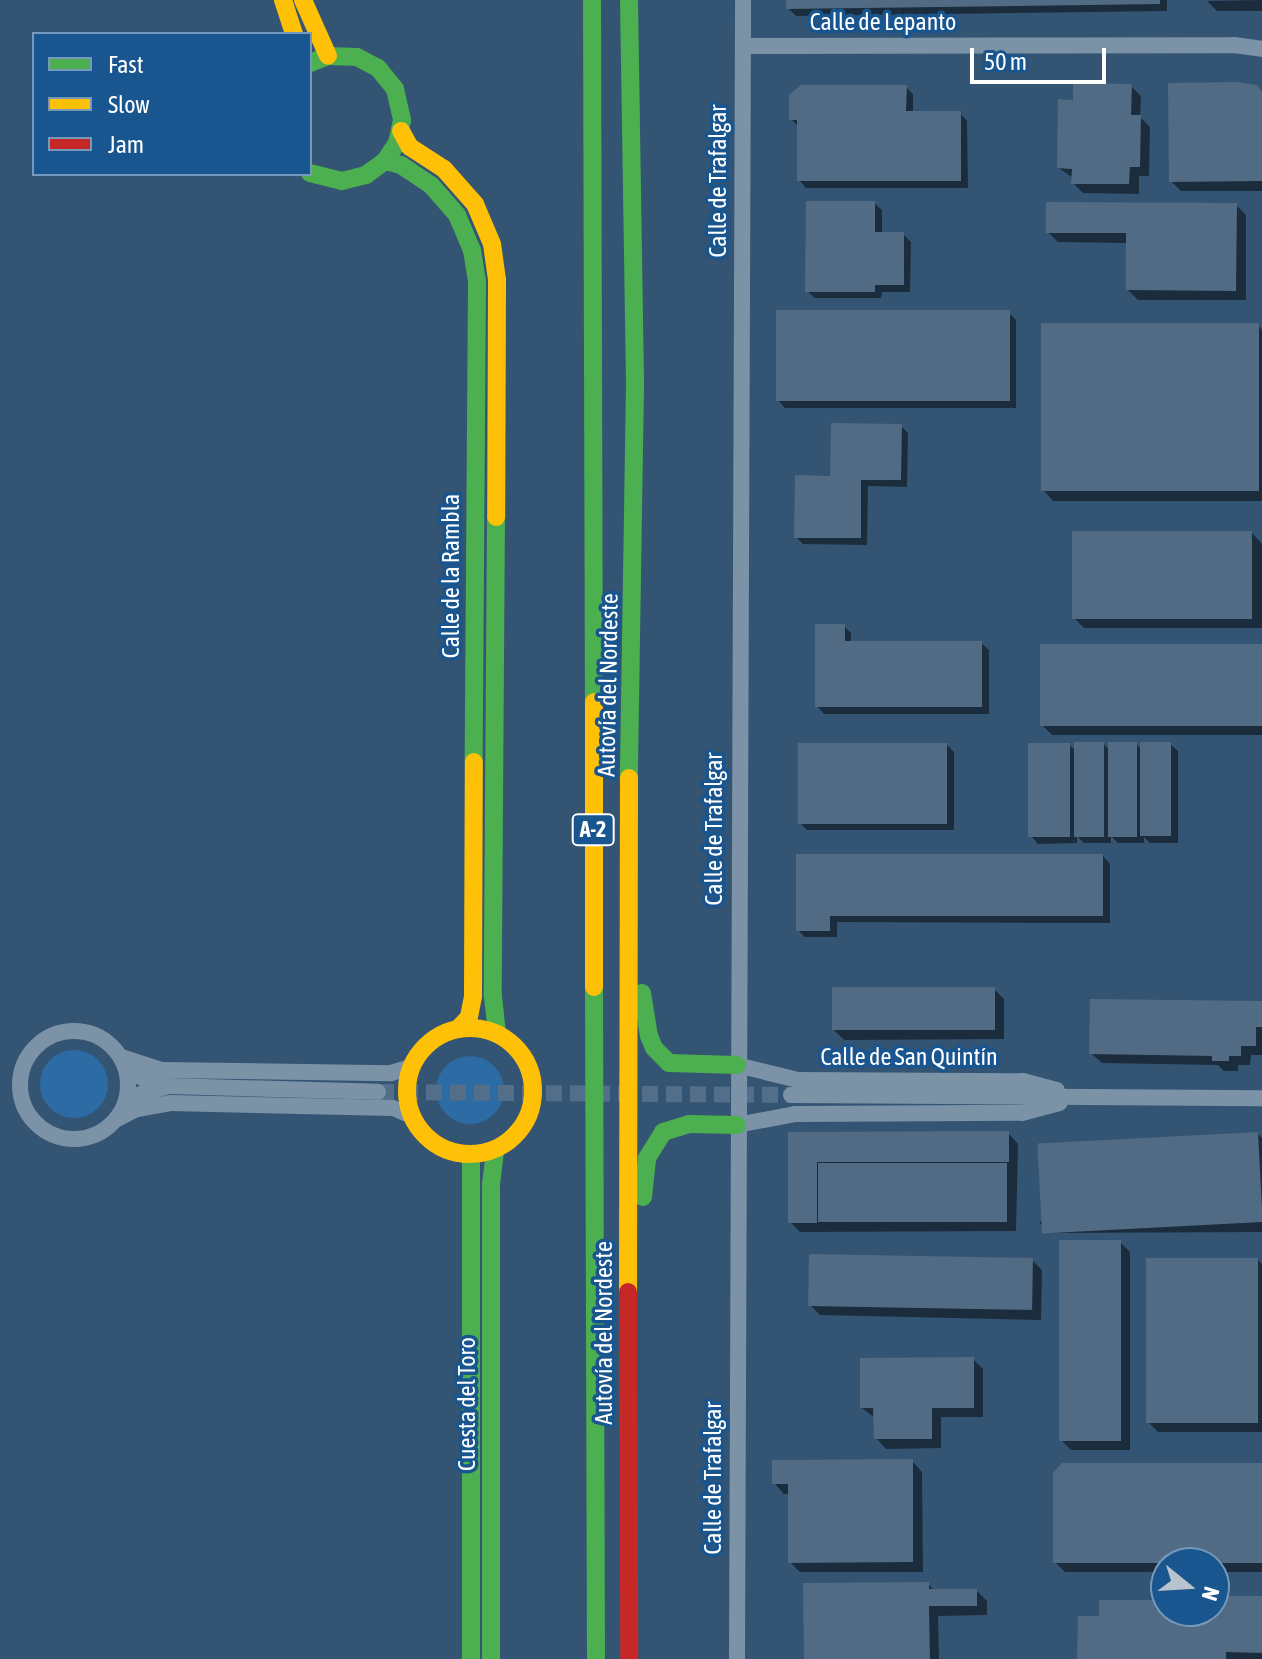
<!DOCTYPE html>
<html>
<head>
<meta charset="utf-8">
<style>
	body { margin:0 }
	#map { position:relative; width:1262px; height:1659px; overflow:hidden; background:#345473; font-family:"Asap Condensed",sans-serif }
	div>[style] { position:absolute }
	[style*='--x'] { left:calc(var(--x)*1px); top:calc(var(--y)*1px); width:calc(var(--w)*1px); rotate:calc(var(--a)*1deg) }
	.green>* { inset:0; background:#2c6ba4 }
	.round { border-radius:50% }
	.shadow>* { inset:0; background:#0007 }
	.building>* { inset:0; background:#506b83; transform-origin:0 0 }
	.street-tunnel>* { height:16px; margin-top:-8px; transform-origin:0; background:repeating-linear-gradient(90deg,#526e88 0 16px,transparent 0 24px) }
	.street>* { height:16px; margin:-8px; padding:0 8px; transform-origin:8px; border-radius:8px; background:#7b92a7 }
	.street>.ring { margin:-8px; padding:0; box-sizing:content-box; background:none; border:16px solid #7b92a7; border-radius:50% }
	.fast>* { height:18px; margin:-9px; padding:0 9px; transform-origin:9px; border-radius:9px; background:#4caf50 }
	.slow>* { height:18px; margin:-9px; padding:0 9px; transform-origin:9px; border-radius:9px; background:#ffc107 }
	.slow>.ring { margin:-9px; padding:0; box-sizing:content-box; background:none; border:18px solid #ffc107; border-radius:50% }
	.jam>* { height:18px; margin:-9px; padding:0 9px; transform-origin:9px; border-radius:9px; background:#c62828 }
	span { translate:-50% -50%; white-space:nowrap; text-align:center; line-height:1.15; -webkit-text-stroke:7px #19558e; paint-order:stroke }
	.shield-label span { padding:2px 6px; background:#19558e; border:2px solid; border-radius:6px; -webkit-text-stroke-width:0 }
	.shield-label { font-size:22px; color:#fff; font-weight:700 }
	.street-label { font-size:24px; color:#fff }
	.legend { position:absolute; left:32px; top:32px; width:280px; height:144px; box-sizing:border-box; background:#19558e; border:2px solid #7599bb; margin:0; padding:10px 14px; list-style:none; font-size:24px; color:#fff }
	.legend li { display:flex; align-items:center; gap:16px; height:40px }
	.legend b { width:40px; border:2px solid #7599bb }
	.north { position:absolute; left:1150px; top:1547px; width:80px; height:80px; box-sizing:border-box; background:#19558e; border:2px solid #7599bb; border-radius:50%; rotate:108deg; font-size:22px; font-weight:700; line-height:32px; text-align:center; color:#fff }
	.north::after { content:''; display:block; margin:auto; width:28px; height:36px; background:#b8c3ce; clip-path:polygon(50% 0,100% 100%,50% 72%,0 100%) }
	.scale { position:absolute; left:970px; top:48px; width:136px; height:36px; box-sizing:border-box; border:4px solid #fff; border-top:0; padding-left:10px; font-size:24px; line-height:28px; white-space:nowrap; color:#fff; -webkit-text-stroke:6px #19558e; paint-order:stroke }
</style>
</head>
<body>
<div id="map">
	<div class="green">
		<div class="round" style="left:40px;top:1050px;width:68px;height:68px"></div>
		<div class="round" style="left:436px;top:1056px;width:68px;height:68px"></div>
	</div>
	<div class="shadow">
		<div style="clip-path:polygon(788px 0,1167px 0,1167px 11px,796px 16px,788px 8px)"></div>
		<div style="clip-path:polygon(1262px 0,1262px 11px,1217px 11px,1207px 1px)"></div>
		<div style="clip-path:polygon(1131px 86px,1141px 96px,1140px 117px,1150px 127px,1149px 176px,1139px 176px,1139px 194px,1083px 193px,1073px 183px,1073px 178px,1059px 168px)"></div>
		<div style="clip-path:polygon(906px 87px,913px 94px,913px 113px,960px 113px,967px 121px,968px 188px,806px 188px,799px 180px,799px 127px,791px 119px)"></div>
		<div style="clip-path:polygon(1262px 93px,1262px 191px,1181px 191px,1171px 181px)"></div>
		<div style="clip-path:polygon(874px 203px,882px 210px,882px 234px,903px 234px,911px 242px,910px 292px,882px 292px,881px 298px,815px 298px,807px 291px)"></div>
		<div style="clip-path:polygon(1236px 205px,1246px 215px,1246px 300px,1138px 300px,1128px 290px,1128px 243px,1058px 242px,1048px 232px)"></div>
		<div style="clip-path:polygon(1009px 313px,1016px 320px,1016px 408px,785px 408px,778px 400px)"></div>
		<div style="clip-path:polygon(1258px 325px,1262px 330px,1262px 501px,1053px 501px,1043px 490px)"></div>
		<div style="clip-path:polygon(901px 426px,908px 433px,907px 487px,868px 486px,867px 545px,803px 544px,796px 537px,832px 478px)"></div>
		<div style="clip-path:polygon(1252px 533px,1262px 544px,1262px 628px,1084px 628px,1074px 618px)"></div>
		<div style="clip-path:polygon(844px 626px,851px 633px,851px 643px,981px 643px,989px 650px,989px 714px,824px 714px,817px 706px)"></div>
		<div style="clip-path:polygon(1262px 646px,1262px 735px,1052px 735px,1042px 725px)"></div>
		<div style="clip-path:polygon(1104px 744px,1110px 751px,1136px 744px,1142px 750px,1170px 744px,1178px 751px,1178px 843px,1150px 843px,1144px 837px,1144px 843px,1118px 843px,1111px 836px,1111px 843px,1084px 843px,1077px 836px,1077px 843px,1038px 844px,1031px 836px,1069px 745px,1076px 751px)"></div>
		<div style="clip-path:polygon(947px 745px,954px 752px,954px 830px,807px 830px,800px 823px)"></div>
		<div style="clip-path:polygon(798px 856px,1103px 856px,1110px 864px,1110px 923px,837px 922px,837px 937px,805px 937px,798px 930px)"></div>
		<div style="clip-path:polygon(994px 989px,1004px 999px,1004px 1039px,844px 1040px,834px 1030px)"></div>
		<div style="clip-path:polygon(1262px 1003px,1262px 1055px,1251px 1055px,1250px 1065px,1238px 1065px,1238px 1071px,1224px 1071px,1218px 1065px,1102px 1063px,1091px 1053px)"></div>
		<div style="clip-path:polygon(1008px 1133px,1018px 1144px,1016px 1231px,800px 1232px,790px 1222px,790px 1134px)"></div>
		<div style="clip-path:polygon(1258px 1134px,1262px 1138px,1262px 1232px,1049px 1233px,1039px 1222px)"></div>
		<div style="clip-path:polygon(1120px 1242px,1130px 1252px,1130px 1450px,1071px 1450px,1061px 1440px)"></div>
		<div style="clip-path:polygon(1032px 1260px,1042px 1270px,1041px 1320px,820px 1315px,810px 1305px)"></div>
		<div style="clip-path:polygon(1258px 1260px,1262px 1264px,1262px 1432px,1158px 1432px,1148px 1422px)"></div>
		<div style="clip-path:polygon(973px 1359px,983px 1369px,983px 1417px,941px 1417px,941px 1448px,886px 1449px,876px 1438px,875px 1418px,862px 1408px)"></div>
		<div style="clip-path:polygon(912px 1461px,922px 1472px,923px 1572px,800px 1572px,790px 1562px,790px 1494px,784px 1494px,774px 1483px)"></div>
		<div style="clip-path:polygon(1262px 1465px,1262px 1572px,1214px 1572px,1214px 1563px,1166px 1563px,1166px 1572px,1065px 1572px,1055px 1562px)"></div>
		<div style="clip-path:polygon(928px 1584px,935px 1591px,977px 1591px,987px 1601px,987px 1615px,938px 1616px,939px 1659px,806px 1659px)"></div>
		<div style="clip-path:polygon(1262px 1598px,1262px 1659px,1079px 1659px,1166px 1602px,1166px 1611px,1214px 1611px,1214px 1602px)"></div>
	</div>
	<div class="building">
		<div style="clip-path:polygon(786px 0,1160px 0,1160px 4px,786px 9px)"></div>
		<div style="clip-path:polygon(1237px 82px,1257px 85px,1262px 92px,1262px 181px,1169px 182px,1168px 83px)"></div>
		<div style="clip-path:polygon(1073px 83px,1132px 84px,1131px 115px,1141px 115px,1140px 167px,1130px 167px,1129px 184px,1071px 184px,1072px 169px,1057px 168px,1058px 99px,1073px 100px)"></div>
		<div style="clip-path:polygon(801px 85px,907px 85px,906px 111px,961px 111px,961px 181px,797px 181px,797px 120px,789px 120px,789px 95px)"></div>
		<div style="clip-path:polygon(806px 201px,875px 201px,875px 232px,904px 232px,904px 285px,875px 285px,875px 292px,805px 292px)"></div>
		<div style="clip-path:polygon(1046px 202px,1237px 203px,1236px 291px,1126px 290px,1126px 233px,1046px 233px)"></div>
		<div style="left:776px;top:310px;width:234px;height:91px"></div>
		<div style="left:1259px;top:323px;width:168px;height:218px;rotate:90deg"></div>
		<div style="clip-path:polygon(831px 423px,902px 424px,901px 480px,861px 480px,861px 538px,794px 538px,795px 475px,830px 476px)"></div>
		<div style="left:1072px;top:531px;width:180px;height:88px"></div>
		<div style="clip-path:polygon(815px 624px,845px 624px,845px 641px,982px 641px,982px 707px,815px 707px)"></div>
		<div style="left:1262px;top:644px;width:82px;height:222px;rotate:90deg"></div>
		<div style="left:1074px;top:742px;width:30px;height:95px"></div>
		<div style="left:1108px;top:742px;width:29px;height:95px"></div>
		<div style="left:1140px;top:742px;width:31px;height:94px"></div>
		<div style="left:798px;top:743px;width:149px;height:81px"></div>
		<div style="left:1028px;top:743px;width:42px;height:94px"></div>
		<div style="clip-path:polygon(796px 854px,1103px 854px,1103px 916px,830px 916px,830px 931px,796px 931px)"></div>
		<div style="left:995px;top:987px;width:43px;height:163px;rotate:90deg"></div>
		<div style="clip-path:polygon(1090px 999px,1262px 1001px,1262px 1027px,1256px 1027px,1256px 1046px,1241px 1046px,1241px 1056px,1229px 1056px,1229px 1061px,1212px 1061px,1212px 1056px,1089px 1054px)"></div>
		<div style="clip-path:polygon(1009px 1131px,1009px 1162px,817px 1162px,817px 1223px,788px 1223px,788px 1132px)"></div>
		<div style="left:1258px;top:1132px;width:90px;height:221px;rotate:87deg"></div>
		<div style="left:818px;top:1163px;width:189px;height:59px"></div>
		<div style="left:1059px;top:1240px;width:62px;height:201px"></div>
		<div style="left:809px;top:1254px;width:224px;height:52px;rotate:1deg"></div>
		<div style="left:1146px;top:1258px;width:112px;height:165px"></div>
		<div style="clip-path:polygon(974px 1357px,974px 1408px,932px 1408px,932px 1439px,874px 1439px,873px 1408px,860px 1408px,860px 1358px)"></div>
		<div style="clip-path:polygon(913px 1459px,913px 1562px,788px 1563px,788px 1484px,772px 1484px,772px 1460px)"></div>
		<div style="clip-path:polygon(1062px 1463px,1262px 1463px,1262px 1563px,1053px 1563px,1053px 1473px)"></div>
		<div style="clip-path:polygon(929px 1582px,929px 1589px,977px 1589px,977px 1606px,929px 1606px,930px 1659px,804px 1659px,803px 1583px)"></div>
		<div style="clip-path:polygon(1226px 1596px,1262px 1596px,1262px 1653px,1226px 1652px,1226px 1659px,1077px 1659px,1078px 1616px,1099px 1616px,1099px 1600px,1166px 1600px,1166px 1611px,1214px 1611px,1214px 1600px,1226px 1600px)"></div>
	</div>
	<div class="street-tunnel">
		<div style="--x:378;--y:1092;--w:413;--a:0.4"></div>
	</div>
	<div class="street">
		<div style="--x:743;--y:46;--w:491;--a:-0.1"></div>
		<div style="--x:1234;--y:45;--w:28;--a:8"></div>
		<div class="ring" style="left:20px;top:1031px;width:92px;height:92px"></div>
		<div style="--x:121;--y:1057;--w:43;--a:17.6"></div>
		<div style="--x:162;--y:1070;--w:229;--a:0.8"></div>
		<div style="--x:391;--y:1073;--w:21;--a:-17"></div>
		<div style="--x:737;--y:1065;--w:63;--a:13.8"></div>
		<div style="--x:798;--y:1080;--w:225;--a:0.3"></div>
		<div style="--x:1023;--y:1081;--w:35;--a:15"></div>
		<div style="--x:169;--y:1086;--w:209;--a:1.6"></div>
		<div style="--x:791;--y:1095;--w:471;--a:0.4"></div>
		<div style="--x:126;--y:1104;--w:15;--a:-37"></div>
		<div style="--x:138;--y:1095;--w:32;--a:-16"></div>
		<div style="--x:169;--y:1086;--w:23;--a:-167"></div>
		<div style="--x:147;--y:1081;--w:22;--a:-148"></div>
		<div style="--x:119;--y:1118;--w:20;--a:-27"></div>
		<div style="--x:137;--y:1109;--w:34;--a:-10"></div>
		<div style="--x:170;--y:1103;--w:223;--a:1.3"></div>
		<div style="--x:393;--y:1108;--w:21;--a:23"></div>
		<div style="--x:737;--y:1125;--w:60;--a:-10.6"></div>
		<div style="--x:796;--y:1114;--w:226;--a:-0.3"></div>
		<div style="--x:1022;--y:1113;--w:39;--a:-15"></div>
		<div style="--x:737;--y:1659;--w:1659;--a:-89.79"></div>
	</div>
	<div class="fast">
		<div style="--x:592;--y:0;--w:702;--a:89.84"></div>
		<div style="--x:629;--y:0;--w:385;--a:89.1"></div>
		<div style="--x:635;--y:385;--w:393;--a:90.9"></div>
		<div style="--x:310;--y:63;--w:19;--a:-21"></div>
		<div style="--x:328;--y:56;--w:29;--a:2"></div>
		<div style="--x:357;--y:57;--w:24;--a:28"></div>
		<div style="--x:378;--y:68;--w:27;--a:51"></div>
		<div style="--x:395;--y:89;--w:32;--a:77"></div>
		<div style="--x:402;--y:120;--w:24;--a:102"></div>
		<div style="--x:397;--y:143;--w:22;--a:124"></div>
		<div style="--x:385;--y:161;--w:24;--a:144"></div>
		<div style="--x:366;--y:175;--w:25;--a:166"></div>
		<div style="--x:342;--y:181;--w:33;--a:-166"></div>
		<div style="--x:385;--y:161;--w:16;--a:14"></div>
		<div style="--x:401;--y:165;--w:36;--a:34"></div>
		<div style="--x:431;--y:185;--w:40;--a:49"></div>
		<div style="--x:457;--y:215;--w:38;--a:67"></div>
		<div style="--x:472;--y:250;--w:31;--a:81"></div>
		<div style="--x:477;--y:281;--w:481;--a:90.4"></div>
		<div style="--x:496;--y:517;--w:479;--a:90.4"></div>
		<div style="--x:493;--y:996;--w:38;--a:84"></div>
		<div style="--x:594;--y:987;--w:672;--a:89.83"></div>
		<div style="--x:642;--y:993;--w:44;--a:80.8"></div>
		<div style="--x:649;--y:1036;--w:13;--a:67"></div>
		<div style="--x:654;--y:1048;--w:21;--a:45"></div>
		<div style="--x:669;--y:1063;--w:68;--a:1.7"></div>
		<div style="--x:471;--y:1154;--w:505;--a:90"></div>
		<div style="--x:643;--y:1197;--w:39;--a:-84"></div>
		<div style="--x:647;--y:1158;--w:31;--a:-58"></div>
		<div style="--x:663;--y:1132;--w:27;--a:-17"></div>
		<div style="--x:689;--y:1124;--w:48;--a:1.2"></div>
		<div style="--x:491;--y:1659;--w:475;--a:-90"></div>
		<div style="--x:491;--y:1184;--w:35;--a:-83"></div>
	</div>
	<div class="slow">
		<div style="--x:283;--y:0;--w:36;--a:72"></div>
		<div style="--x:303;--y:0;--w:61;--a:65.9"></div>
		<div style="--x:401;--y:131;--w:18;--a:61"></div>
		<div style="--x:410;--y:147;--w:40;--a:32.9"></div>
		<div style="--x:444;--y:169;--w:47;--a:48.5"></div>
		<div style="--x:475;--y:204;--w:43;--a:67"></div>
		<div style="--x:492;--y:244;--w:36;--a:82"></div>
		<div style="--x:497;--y:280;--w:237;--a:90.2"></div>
		<div style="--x:594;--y:702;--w:285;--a:90"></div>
		<div class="ring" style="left:407px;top:1028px;width:108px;height:108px"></div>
		<div style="--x:458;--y:1029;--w:16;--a:-47"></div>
		<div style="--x:469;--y:1017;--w:21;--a:-79"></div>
		<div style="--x:473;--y:996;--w:234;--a:-89.8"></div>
		<div style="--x:628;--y:1292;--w:514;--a:-89.89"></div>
	</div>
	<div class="jam">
		<div style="--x:628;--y:1292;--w:367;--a:89.8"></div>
	</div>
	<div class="shield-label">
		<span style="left:593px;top:830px">A-2</span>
	</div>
	<div class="street-label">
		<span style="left:883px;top:22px">Calle de Lepanto</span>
		<span style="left:718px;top:181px;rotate:-90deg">Calle de Trafalgar</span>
		<span style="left:451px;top:576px;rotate:-90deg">Calle de la Rambla</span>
		<span style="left:608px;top:685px;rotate:-89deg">Autovía del Nordeste</span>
		<span style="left:714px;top:829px;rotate:-90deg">Calle de Trafalgar</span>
		<span style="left:909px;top:1057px">Calle de San Quintín</span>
		<span style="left:604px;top:1333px;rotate:-90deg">Autovía del Nordeste</span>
		<span style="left:467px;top:1404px;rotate:-90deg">Cuesta del Toro</span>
		<span style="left:713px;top:1478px;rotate:-90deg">Calle de Trafalgar</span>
	</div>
	<ul class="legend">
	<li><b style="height:10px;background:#4caf50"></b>Fast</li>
	<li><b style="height:10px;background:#ffc107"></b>Slow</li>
	<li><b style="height:10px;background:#c62828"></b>Jam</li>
	</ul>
	<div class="north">N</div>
	<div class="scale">50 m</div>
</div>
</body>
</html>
